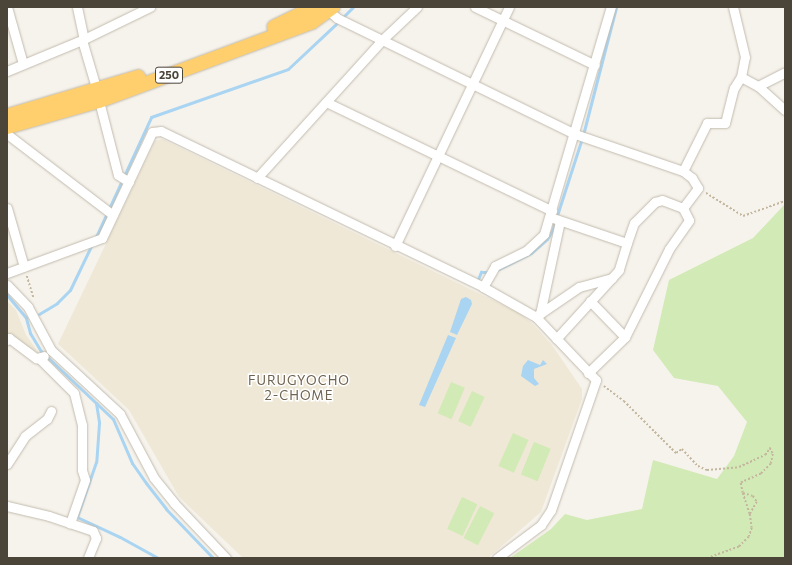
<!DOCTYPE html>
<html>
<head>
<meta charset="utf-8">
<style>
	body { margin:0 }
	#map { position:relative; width:792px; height:565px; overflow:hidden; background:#f6f3ec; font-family:Commissioner,sans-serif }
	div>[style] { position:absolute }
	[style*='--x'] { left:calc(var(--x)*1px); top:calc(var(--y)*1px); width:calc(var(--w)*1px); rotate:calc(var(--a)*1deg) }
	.education>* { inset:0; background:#efe8d6 }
	.green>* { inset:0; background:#d2eab5; transform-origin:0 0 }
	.water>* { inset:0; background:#a9d4f2 }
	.stream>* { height:3px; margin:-1.5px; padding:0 1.5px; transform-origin:1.5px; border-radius:1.5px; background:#a9d4f2 }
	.path>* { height:1.5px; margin-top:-0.75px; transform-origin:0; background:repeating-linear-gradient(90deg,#c4b79f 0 2px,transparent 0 4px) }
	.roads { filter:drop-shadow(0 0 1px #c2bbae) drop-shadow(0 0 1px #c2bbae) }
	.minor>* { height:9px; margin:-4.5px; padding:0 4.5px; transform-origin:4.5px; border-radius:4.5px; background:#fff }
	.highway>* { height:14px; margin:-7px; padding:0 7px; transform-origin:7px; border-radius:7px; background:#ffcf6e }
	span { translate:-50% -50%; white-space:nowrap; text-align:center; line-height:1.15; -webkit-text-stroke:3px #fff; paint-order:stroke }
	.shield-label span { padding:1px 3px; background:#fff; border:1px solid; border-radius:3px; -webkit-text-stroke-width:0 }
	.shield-label { font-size:11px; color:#4b4439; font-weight:700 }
	.neighbourhood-label { font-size:13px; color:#6e6250; letter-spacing:1px }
	.frame { position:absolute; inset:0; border:8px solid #4b4439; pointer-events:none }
</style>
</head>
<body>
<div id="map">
	<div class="education">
		<div style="clip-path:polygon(162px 139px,519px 313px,533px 324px,552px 345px,582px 389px,582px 399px,541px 512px,488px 558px,243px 558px,179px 497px,129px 410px,58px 344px,155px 141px)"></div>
		<div style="clip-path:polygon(7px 301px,16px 310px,26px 335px,39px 353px,7px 336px)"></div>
	</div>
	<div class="green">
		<div style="clip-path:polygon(785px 204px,785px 558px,510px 558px,551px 529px,565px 514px,587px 520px,642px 509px,653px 460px,717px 479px,734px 456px,747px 422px,718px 386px,674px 378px,653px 350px,669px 280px,753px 238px)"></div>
		<div style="left:451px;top:382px;width:15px;height:34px;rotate:23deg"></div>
		<div style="left:472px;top:391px;width:14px;height:33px;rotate:25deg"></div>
		<div style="left:513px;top:433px;width:17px;height:36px;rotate:24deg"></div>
		<div style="left:534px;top:442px;width:18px;height:35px;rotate:22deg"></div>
		<div style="left:462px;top:497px;width:17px;height:35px;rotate:25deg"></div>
		<div style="left:480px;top:506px;width:16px;height:36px;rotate:27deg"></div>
	</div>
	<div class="water">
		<div style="clip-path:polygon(466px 297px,471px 300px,472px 304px,457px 335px,450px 332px,461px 299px)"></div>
		<div style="clip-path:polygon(448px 335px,456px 338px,425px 407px,419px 405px)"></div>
		<div style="clip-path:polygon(528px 360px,540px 365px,543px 360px,547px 364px,534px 369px,534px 378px,539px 384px,535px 386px,521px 376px,523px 366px)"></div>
	</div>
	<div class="stream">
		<div style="--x:343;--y:17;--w:14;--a:-45"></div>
		<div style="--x:95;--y:239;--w:134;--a:-65.3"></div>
		<div style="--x:151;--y:117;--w:145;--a:-19.3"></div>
		<div style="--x:288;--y:69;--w:66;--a:-43.2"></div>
		<div style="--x:495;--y:271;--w:40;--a:-26.6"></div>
		<div style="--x:531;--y:253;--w:21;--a:-41"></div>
		<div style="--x:547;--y:239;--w:9;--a:-58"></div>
		<div style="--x:552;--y:231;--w:101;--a:-72.1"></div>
		<div style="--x:583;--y:135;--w:132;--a:-75.5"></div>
		<div style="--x:478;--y:279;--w:8;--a:-67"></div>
		<div style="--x:481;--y:272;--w:9;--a:0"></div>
		<div style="--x:7;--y:295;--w:30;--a:50"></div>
		<div style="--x:26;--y:318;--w:16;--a:75"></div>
		<div style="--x:30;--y:333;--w:21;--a:59"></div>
		<div style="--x:41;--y:351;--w:99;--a:43.4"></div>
		<div style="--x:113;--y:419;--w:48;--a:66.6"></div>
		<div style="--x:132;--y:463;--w:24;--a:55"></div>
		<div style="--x:146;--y:483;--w:33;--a:52"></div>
		<div style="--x:166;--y:509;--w:68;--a:46.2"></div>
		<div style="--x:39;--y:314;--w:21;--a:-31"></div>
		<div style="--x:57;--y:303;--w:18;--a:-45"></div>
		<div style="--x:70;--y:290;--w:51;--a:-64.4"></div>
		<div style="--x:96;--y:403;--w:20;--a:81"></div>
		<div style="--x:99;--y:423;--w:39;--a:94"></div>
		<div style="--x:96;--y:462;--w:58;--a:109.1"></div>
		<div style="--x:77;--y:517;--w:47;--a:24.9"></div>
		<div style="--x:120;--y:537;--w:43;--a:28.9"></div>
	</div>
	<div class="path">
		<div style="--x:706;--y:193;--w:44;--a:31.9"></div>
		<div style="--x:743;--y:216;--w:45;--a:-19.7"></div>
		<div style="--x:27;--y:276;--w:24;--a:73"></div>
		<div style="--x:604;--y:386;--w:25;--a:37"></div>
		<div style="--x:624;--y:401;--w:74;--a:45"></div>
		<div style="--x:676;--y:453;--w:7;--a:-34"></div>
		<div style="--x:682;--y:449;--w:23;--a:47"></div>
		<div style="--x:698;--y:466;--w:10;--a:24"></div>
		<div style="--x:707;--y:470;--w:32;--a:-5"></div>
		<div style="--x:739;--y:467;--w:29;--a:-25"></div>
		<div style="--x:765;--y:455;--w:9;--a:-54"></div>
		<div style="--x:770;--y:448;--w:7;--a:63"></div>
		<div style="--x:773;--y:454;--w:10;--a:101"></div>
		<div style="--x:771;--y:464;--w:14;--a:135"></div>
		<div style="--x:761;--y:474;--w:22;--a:156"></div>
		<div style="--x:741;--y:483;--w:10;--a:79"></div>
		<div style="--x:743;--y:493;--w:10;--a:17"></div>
		<div style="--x:753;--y:496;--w:7;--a:56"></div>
		<div style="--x:757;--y:502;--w:14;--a:120"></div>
		<div style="--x:750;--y:514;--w:14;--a:82"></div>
		<div style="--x:752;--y:528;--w:9;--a:108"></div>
		<div style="--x:749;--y:537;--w:14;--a:135"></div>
		<div style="--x:739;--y:547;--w:33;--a:160"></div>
		<div style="--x:743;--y:493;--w:22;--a:72"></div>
	</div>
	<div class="roads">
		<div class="minor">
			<div style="--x:7;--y:7;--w:59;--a:74.3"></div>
			<div style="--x:77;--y:7;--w:33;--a:78"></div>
			<div style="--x:324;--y:7;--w:17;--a:40"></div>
			<div style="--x:337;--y:18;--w:265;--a:26"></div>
			<div style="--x:575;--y:134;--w:114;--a:18.9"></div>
			<div style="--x:683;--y:171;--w:54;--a:-63.4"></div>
			<div style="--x:707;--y:123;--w:18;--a:0"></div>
			<div style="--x:725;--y:123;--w:36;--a:-76"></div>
			<div style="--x:734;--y:88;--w:13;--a:-58"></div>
			<div style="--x:741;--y:77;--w:20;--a:-79"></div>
			<div style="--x:745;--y:57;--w:51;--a:-103.5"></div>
			<div style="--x:475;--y:7;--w:133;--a:25.8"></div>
			<div style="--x:82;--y:40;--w:53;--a:73.6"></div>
			<div style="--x:7;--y:71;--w:81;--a:-22.5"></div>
			<div style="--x:82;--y:40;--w:76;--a:-25.9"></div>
			<div style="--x:741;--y:77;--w:19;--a:28"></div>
			<div style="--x:758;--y:86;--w:36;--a:42"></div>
			<div style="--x:758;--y:86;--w:30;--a:-27"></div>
			<div style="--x:99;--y:101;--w:76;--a:75.6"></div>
			<div style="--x:118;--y:175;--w:13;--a:32"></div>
			<div style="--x:326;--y:102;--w:251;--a:25.7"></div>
			<div style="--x:7;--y:134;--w:133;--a:37.4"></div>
			<div style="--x:257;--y:178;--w:186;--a:-47.8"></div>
			<div style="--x:382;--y:40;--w:48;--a:-43.3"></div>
			<div style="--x:7;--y:208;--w:61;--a:73.9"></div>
			<div style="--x:550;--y:217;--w:81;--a:18.7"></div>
			<div style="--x:627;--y:243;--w:28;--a:107"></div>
			<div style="--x:619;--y:270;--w:93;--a:132.4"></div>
			<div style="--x:627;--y:243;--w:21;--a:-71"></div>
			<div style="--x:634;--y:223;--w:30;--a:-45"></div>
			<div style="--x:655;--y:202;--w:7;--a:-16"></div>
			<div style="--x:662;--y:200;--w:22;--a:21"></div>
			<div style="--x:395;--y:246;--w:265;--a:-64.5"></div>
			<div style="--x:7;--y:273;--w:101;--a:-20.2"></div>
			<div style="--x:102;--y:238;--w:117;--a:-64.7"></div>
			<div style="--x:152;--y:132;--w:9;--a:-6"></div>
			<div style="--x:161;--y:131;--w:358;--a:25.8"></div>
			<div style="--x:483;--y:287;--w:61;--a:29.5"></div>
			<div style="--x:536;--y:317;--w:87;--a:46.4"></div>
			<div style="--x:596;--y:380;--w:138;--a:109.1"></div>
			<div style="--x:551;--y:510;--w:18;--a:124"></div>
			<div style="--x:541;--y:525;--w:55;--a:143.1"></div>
			<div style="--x:7;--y:285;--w:30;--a:46"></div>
			<div style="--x:28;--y:307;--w:49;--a:61.9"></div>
			<div style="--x:51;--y:350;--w:94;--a:42.8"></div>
			<div style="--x:120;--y:414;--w:72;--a:62"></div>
			<div style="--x:154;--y:478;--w:32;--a:51"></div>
			<div style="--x:174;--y:503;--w:76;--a:46.6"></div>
			<div style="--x:483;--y:287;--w:24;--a:-60"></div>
			<div style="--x:495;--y:266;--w:34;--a:-26"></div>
			<div style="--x:526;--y:251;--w:25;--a:-43"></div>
			<div style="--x:544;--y:234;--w:237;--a:-73.6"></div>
			<div style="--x:590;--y:301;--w:50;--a:45.8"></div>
			<div style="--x:540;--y:314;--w:95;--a:-77.9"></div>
			<div style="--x:538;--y:315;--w:50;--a:-34.3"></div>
			<div style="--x:579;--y:287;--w:34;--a:-15"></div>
			<div style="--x:7;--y:340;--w:3;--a:-45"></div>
			<div style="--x:9;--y:338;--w:34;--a:37"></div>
			<div style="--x:36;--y:358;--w:8;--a:-14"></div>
			<div style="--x:40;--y:359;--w:48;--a:45"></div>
			<div style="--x:74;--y:393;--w:33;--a:76"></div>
			<div style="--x:82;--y:425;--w:45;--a:90"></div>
			<div style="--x:82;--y:470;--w:10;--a:73"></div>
			<div style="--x:85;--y:480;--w:46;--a:109.2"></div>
			<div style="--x:588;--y:373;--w:52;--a:-44.2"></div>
			<div style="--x:625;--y:337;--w:98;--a:-63.4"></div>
			<div style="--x:669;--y:249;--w:35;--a:-55"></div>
			<div style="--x:689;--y:220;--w:13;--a:-117"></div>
			<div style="--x:683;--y:208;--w:25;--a:-53"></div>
			<div style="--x:698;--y:188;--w:12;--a:-121"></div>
			<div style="--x:692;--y:178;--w:11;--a:-142"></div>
			<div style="--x:7;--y:464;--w:33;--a:-57"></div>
			<div style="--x:25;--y:436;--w:28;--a:-38"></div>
			<div style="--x:47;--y:419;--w:9;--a:-63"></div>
			<div style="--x:7;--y:506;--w:43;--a:13.4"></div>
			<div style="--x:49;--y:516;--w:46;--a:18.8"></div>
			<div style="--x:93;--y:531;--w:8;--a:67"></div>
			<div style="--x:96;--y:538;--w:22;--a:112"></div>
		</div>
		<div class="highway">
			<div style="--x:274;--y:27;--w:46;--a:-26"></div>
			<div style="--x:7;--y:116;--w:137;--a:-16.6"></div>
			<div style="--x:7;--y:127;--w:96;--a:-15.8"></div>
			<div style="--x:99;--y:101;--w:227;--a:-20.3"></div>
			<div style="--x:312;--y:22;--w:26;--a:-36"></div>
		</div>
	</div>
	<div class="shield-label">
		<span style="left:169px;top:75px">250</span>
	</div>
	<div class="neighbourhood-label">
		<span style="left:299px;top:388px">FURUGYOCHO<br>2-CHOME</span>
	</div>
	<div class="frame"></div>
</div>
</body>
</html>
